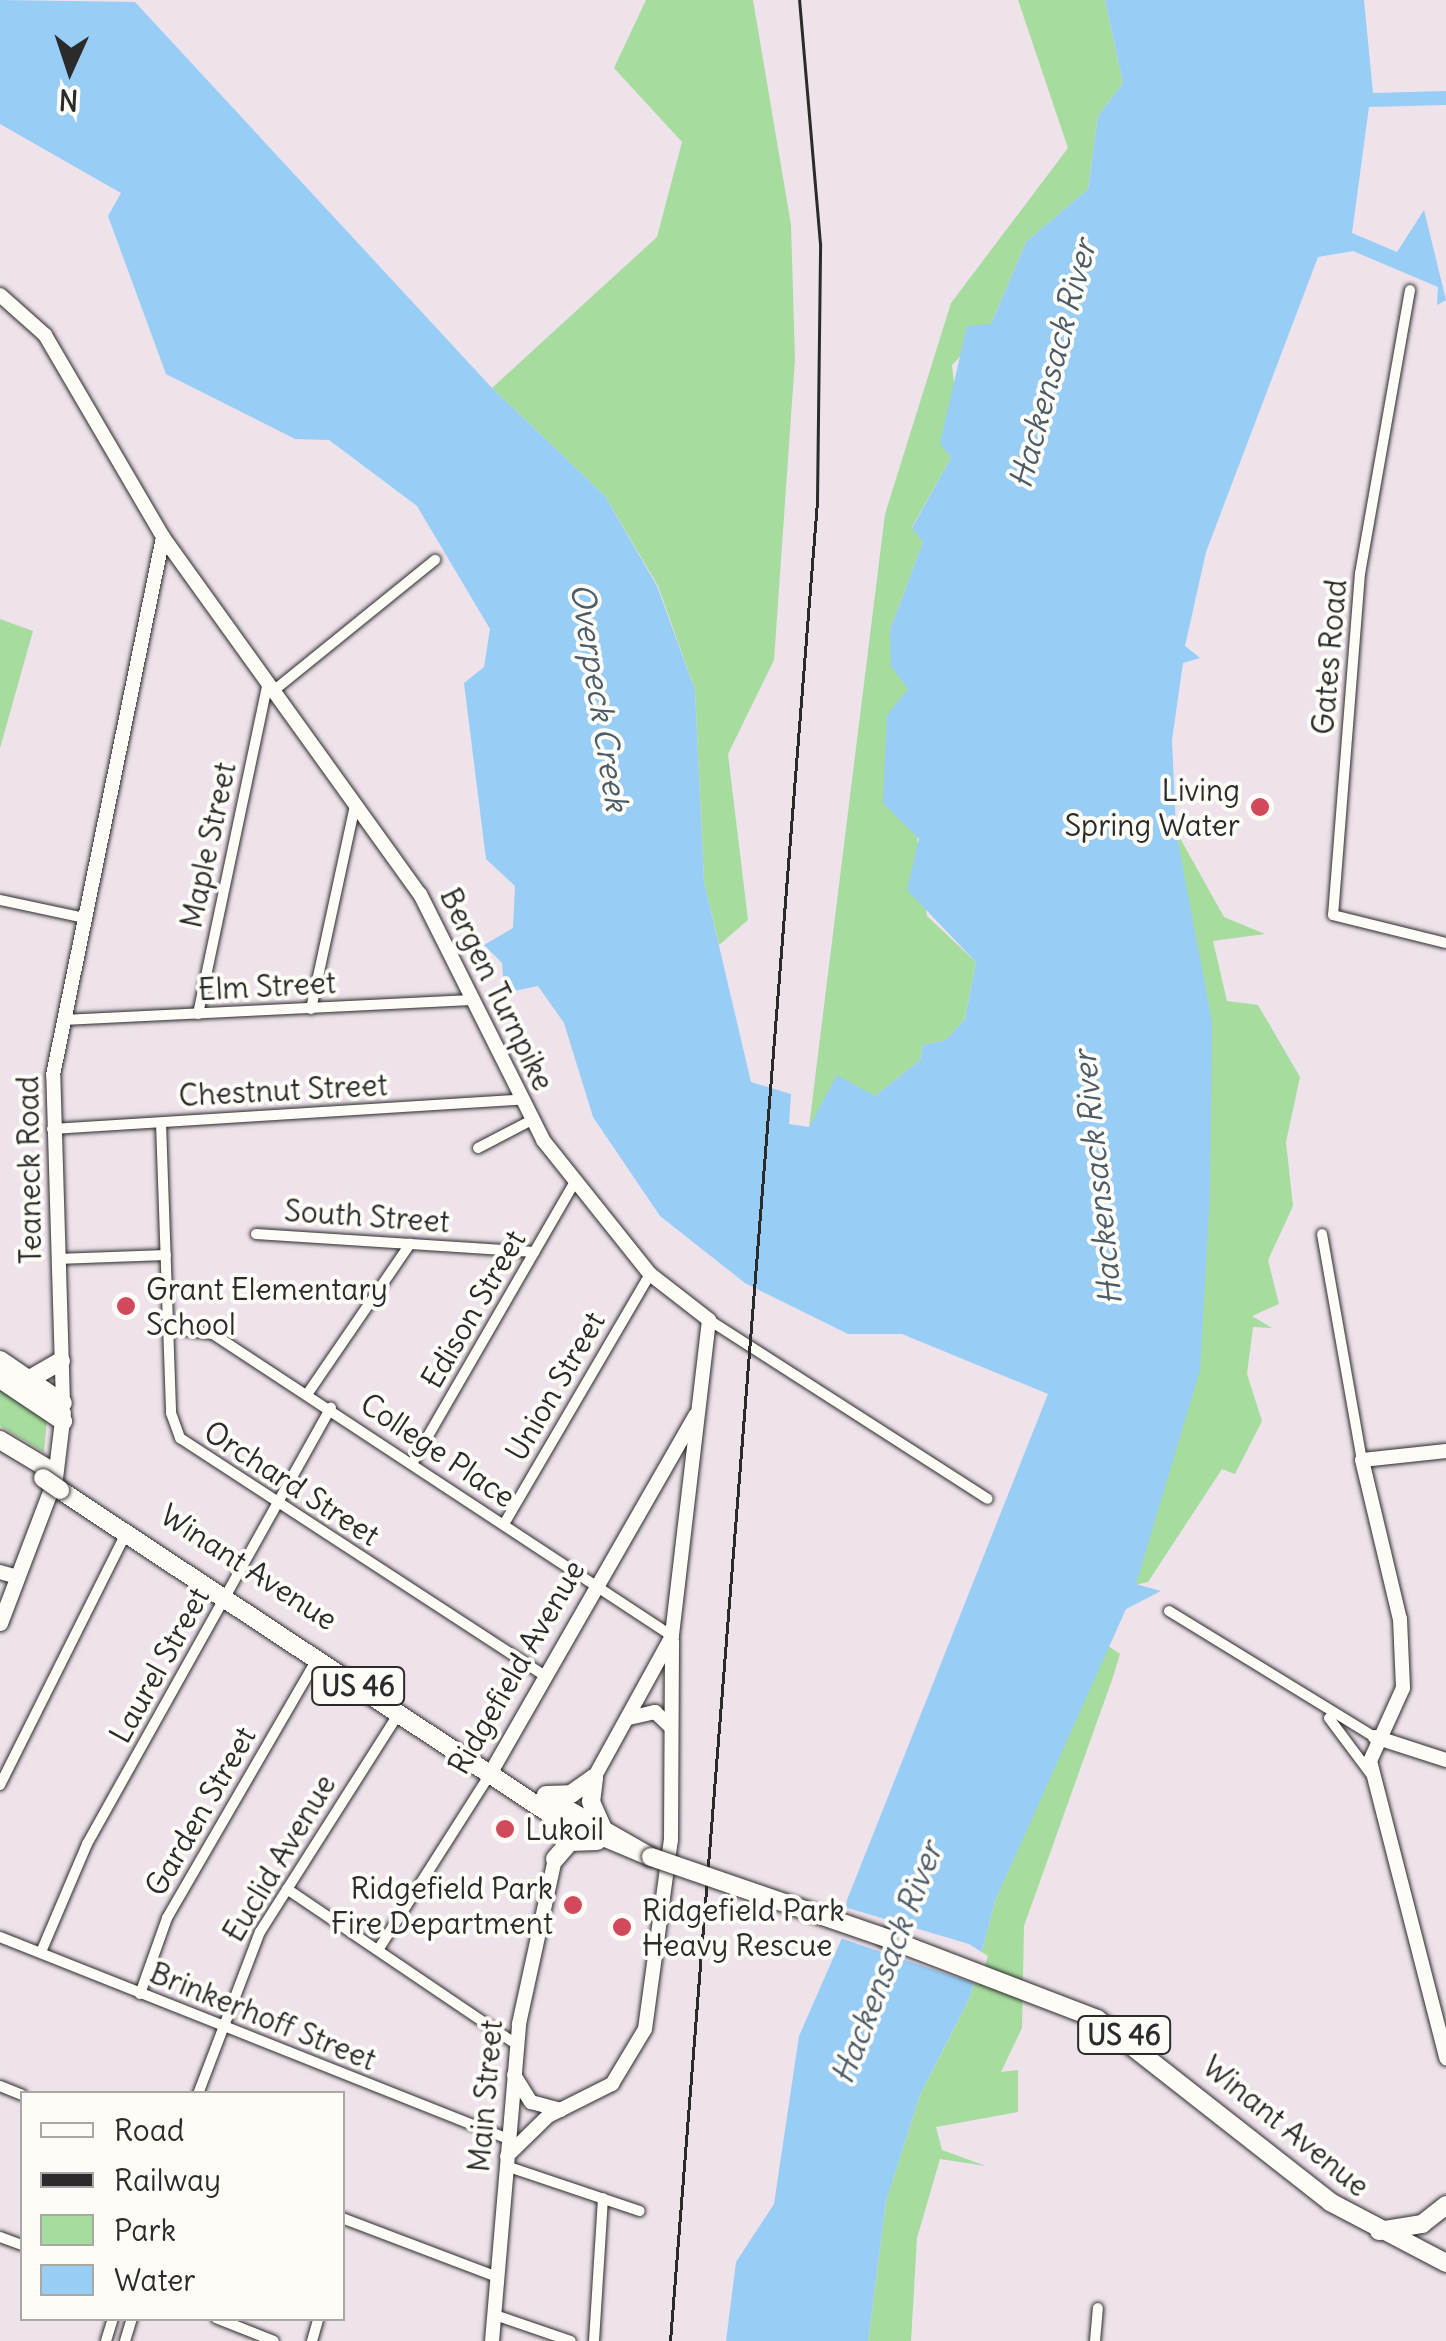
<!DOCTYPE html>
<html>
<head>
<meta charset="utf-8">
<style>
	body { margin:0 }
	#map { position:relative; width:1446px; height:2341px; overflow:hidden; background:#eee2eb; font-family:Delius,sans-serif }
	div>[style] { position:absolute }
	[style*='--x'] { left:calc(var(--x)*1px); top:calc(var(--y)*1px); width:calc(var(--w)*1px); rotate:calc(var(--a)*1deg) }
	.green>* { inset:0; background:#a7dc9f }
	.water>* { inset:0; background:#98cdf6 }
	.pier>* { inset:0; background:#eee2eb }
	.roads { filter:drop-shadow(0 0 2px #2b2b2b) drop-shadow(0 0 2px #2b2b2b) }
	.street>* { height:10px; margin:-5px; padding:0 5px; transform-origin:5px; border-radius:5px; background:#fdfcf7 }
	.secondary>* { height:14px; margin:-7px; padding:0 7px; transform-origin:7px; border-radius:7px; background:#fdfcf7 }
	.primary>* { height:15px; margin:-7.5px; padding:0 7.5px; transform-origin:7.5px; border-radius:7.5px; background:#fdfcf7 }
	.highway>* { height:18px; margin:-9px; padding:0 9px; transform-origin:9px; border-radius:9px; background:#fdfcf7 }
	.rail>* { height:2.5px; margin:-1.25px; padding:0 1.25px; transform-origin:1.25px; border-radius:1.25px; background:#2b2b2b }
	.bridges { filter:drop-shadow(0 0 2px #2b2b2b) drop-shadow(0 0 2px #2b2b2b) }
	.highway-bridge>* { height:18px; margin:-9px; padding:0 9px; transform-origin:9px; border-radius:9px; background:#fdfcf7 }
	.dots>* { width:28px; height:28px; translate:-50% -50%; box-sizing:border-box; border:5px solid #fdfcf7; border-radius:50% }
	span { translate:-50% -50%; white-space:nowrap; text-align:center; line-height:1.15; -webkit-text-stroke:8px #fdfcf7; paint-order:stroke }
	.shield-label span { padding:2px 8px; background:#fdfcf7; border:2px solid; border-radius:8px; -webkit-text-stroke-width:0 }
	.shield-label { font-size:28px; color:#2b2b2b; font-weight:700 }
	.street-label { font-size:30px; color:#2b2b2b }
	.poi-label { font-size:30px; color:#2b2b2b }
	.right { translate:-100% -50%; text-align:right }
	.left { translate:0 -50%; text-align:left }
	.water-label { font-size:32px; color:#4c5c68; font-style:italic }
	.legend { position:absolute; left:20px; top:2091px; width:325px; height:230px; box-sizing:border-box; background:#fdfcf7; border:2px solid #a9a8a5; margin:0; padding:12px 18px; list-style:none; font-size:30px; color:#2b2b2b }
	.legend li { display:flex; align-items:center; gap:20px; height:50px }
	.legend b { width:50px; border:2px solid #a9a8a5 }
	.north { position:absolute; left:20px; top:20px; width:100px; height:100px; -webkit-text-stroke:8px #fdfcf7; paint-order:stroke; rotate:183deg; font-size:28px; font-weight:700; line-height:40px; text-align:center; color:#2b2b2b }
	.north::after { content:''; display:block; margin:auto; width:35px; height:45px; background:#2b2b2b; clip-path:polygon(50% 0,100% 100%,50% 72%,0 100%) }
</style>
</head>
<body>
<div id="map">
	<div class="green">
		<div style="clip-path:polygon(646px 0,753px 0,791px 225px,795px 359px,774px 660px,728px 754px,748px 920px,719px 945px,704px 882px,695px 690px,658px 586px,605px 496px,492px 388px,657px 237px,682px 142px,614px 68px)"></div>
		<div style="clip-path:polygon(1018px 0,1105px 0,1123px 83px,1098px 116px,1088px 189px,1026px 242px,991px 324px,952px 365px,956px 402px,941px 443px,951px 458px,912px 527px,923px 542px,890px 630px,908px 689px,901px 706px,927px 916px,976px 962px,965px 1019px,946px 1040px,923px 1045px,920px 1060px,875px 1096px,809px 1127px,885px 514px,951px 303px,1068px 148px)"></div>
		<div style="clip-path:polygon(0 619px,33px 631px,0 748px)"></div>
		<div style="clip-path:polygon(1176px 831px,1224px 917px,1265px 934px,1213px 941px,1227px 1001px,1258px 1005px,1300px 1077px,1286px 1142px,1293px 1206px,1268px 1260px,1279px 1304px,1252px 1316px,1272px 1328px,1253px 1327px,1247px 1374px,1262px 1421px,1235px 1474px,1222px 1469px,1148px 1582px,1135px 1585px,1191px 921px)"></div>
		<div style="clip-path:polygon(0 1386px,47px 1419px,44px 1452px,0 1426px)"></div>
		<div style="clip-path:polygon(1107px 1645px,1120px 1654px,1113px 1677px,1024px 1926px,1022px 2028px,1001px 2072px,1018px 2070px,1018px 2112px,936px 2127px,942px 2150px,986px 2166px,940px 2159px,917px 2238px,911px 2341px,868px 2341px,886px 2201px,920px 2095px,970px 1997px,995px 1901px)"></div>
	</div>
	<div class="water">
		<div style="clip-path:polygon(0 0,135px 2px,492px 388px,605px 496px,657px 586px,695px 690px,704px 882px,751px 1082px,791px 1094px,789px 1124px,809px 1127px,837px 1075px,875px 1096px,920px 1060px,923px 1045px,946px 1040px,965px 1019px,976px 962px,907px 890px,919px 839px,883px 803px,887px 715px,908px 689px,891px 666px,890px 630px,923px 542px,912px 528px,951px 458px,940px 443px,967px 326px,991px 324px,1026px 242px,1088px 189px,1098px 116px,1123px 83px,1105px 0,1364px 0,1373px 93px,1446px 91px,1446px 105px,1369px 107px,1352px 233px,1397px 252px,1424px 210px,1446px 300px,1437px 305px,1438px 287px,1353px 251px,1318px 257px,1206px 552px,1185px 646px,1200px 658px,1183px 663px,1172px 740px,1176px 831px,1212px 1022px,1210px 1194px,1200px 1370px,1136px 1584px,1161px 1591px,1126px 1609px,995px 1901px,970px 1997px,920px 2095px,886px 2201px,868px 2341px,726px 2341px,736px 2262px,774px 2204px,799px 2036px,842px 1938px,847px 1900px,1048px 1394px,902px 1334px,848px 1334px,745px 1283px,660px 1216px,593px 1117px,564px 1023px,538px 986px,504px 993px,502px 963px,484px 945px,513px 928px,515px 886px,486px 859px,464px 683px,484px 667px,490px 629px,417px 506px,329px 440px,295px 439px,166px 374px,108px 216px,121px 193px,0 124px)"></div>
	</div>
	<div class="pier">
		<div style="clip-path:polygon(841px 1906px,969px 1944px,988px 1956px,979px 1985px,837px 1937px)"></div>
	</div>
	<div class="roads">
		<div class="street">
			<div style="--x:1410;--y:290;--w:287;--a:100"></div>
			<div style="--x:1360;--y:573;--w:343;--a:94.5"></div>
			<div style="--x:1333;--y:915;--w:116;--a:13.9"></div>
			<div style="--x:272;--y:692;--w:210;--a:-39"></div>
			<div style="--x:0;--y:900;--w:87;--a:12"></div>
			<div style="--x:311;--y:1009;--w:209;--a:-77.8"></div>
			<div style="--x:198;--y:1014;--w:335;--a:-78.1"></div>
			<div style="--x:63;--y:1020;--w:409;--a:-2.8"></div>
			<div style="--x:161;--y:1123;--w:290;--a:88"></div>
			<div style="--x:171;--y:1413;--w:27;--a:70"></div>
			<div style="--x:180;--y:1438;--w:434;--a:33.1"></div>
			<div style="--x:52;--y:1129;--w:467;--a:-3.6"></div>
			<div style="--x:478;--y:1148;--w:61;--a:-27.4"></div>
			<div style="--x:256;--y:1234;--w:279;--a:3.7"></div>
			<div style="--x:1322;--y:1234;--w:230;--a:80"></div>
			<div style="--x:57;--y:1259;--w:109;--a:-2.1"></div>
			<div style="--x:709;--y:1320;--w:331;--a:32.7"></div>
			<div style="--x:168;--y:1328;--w:45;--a:7.6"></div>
			<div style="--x:213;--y:1334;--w:549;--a:33.34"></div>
			<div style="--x:308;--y:1393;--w:181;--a:-55.6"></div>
			<div style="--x:413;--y:1462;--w:324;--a:-60"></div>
			<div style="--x:504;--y:1524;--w:290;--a:-59.7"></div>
			<div style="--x:1169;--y:1611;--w:241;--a:31.5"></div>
			<div style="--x:1329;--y:1718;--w:69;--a:53.3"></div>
			<div style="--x:0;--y:1785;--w:282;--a:-63.4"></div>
			<div style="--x:287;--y:1889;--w:277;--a:34.1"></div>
			<div style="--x:0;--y:1937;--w:547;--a:21.68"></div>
			<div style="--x:378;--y:1950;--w:209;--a:-57.5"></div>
			<div style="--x:41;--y:1952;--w:117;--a:-66.9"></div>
			<div style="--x:87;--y:1844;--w:500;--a:-60.8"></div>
			<div style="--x:140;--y:1994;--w:81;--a:-70.4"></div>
			<div style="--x:167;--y:1918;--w:299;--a:-59.9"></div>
			<div style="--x:0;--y:2086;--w:24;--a:22"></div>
			<div style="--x:198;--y:2094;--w:173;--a:-69.1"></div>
			<div style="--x:260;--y:1932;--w:259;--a:-57.6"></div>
			<div style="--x:506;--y:2166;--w:141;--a:18.6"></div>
			<div style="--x:342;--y:2218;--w:166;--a:20.8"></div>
			<div style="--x:0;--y:2237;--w:23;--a:20"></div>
			<div style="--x:495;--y:2315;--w:80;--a:18.9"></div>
			<div style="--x:216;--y:2318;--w:62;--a:21.6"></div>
			<div style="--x:106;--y:2341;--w:24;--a:-73"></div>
			<div style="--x:125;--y:2341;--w:24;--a:-73"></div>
			<div style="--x:312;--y:2341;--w:22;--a:-74"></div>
			<div style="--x:594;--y:2341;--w:143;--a:-86.4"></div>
			<div style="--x:1095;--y:2341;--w:33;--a:-85"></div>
		</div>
		<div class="secondary">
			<div style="--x:0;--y:295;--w:60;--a:41.6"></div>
			<div style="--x:45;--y:335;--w:234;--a:59.7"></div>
			<div style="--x:163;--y:537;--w:440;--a:54.3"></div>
			<div style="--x:420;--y:894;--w:275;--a:63.4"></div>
			<div style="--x:543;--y:1140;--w:171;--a:51.4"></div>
			<div style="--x:650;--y:1274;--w:75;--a:37.9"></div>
			<div style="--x:709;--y:1320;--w:318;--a:96.7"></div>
			<div style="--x:672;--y:1636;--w:162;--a:118.8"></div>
			<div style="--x:63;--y:1403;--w:328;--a:-91.7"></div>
			<div style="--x:53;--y:1075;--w:549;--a:-78.44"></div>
			<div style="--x:1446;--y:1451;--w:84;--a:173.9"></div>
			<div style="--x:1362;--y:1460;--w:163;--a:76.6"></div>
			<div style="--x:1400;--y:1619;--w:69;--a:87.5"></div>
			<div style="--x:1403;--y:1688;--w:80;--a:114.3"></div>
			<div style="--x:1370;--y:1761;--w:307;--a:75.6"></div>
			<div style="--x:0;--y:1572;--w:18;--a:16"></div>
			<div style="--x:629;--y:1718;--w:27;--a:-13"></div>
			<div style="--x:655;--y:1712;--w:21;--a:43"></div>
			<div style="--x:1375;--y:1737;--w:75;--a:17.9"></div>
			<div style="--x:490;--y:1774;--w:414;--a:-60.2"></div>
			<div style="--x:514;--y:2075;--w:32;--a:58"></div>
			<div style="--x:531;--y:2102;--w:31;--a:15"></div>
			<div style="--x:507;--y:2156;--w:57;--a:-44.3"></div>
			<div style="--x:548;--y:2116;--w:72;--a:-26.6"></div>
			<div style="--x:612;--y:2084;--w:64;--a:-59"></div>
			<div style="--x:645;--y:2029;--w:191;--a:-82.2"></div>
			<div style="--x:671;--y:1840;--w:199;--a:-89.7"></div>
			<div style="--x:492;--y:2341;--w:318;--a:-85.1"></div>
			<div style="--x:519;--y:2024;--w:169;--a:-77.7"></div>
		</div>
		<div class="primary">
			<div style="--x:0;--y:1623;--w:155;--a:-69.2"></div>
			<div style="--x:55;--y:1478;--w:66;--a:-83.1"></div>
		</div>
		<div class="highway">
			<div style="--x:0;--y:1360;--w:76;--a:34.3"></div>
			<div style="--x:0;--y:1379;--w:76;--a:33.7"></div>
			<div style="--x:28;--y:1380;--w:38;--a:-30"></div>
			<div style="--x:0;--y:1440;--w:52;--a:31"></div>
			<div style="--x:60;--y:1490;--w:591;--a:33.47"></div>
			<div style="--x:553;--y:1816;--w:106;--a:22.7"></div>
			<div style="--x:594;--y:1778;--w:24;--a:97"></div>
			<div style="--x:591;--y:1802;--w:30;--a:66"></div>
			<div style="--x:546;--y:1795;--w:25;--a:-2"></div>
			<div style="--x:571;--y:1794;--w:28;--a:-35"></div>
			<div style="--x:546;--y:1797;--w:119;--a:29.8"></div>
			<div style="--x:555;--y:1859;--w:23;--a:-49"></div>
			<div style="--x:570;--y:1842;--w:27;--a:-2"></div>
			<div style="--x:886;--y:1938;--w:226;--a:21"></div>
			<div style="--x:1097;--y:2019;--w:296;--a:38.1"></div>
			<div style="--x:1330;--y:2202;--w:131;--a:27.7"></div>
			<div style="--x:1379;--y:2231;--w:44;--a:-9.2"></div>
			<div style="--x:1422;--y:2224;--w:31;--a:-38"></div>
		</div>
	</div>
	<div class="rail">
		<div style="--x:670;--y:2341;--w:1847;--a:-85.43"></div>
		<div style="--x:817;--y:500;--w:256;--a:-89.3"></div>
		<div style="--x:820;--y:244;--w:245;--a:-94.9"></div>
	</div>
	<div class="bridges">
		<div class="highway-bridge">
			<div style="--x:43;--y:1478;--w:21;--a:35"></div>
			<div style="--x:651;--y:1857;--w:249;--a:19"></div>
		</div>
	</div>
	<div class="dots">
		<div style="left:1260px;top:807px;background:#d1495b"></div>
		<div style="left:126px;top:1306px;background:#d1495b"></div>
		<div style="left:505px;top:1829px;background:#d1495b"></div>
		<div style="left:573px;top:1905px;background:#d1495b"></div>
		<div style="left:622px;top:1927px;background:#d1495b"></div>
	</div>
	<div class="shield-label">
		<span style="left:358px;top:1686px">US 46</span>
		<span style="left:1124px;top:2035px">US 46</span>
	</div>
	<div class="street-label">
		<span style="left:1329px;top:657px;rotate:-85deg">Gates Road</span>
		<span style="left:208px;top:845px;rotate:-78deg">Maple Street</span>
		<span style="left:267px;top:986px;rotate:-3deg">Elm Street</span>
		<span style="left:497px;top:989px;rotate:64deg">Bergen Turnpike</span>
		<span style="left:283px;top:1090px;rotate:-3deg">Chestnut Street</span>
		<span style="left:29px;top:1170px;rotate:-91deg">Teaneck Road</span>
		<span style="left:367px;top:1216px;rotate:4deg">South Street</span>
		<span style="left:473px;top:1309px;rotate:-60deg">Edison Street</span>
		<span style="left:555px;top:1386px;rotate:-60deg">Union Street</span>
		<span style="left:438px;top:1450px;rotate:34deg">College Place</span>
		<span style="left:292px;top:1483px;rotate:33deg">Orchard Street</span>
		<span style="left:249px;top:1567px;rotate:33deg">Winant Avenue</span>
		<span style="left:159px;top:1665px;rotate:-61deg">Laurel Street</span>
		<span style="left:516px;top:1667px;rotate:-60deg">Ridgefield Avenue</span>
		<span style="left:200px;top:1811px;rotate:-60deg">Garden Street</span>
		<span style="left:279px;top:1858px;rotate:-59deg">Euclid Avenue</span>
		<span style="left:263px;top:2016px;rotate:22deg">Brinkerhoff Street</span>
		<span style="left:485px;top:2096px;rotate:-85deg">Main Street</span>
		<span style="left:1286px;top:2126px;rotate:39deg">Winant Avenue</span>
	</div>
	<div class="poi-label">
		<span class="right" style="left:1240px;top:807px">Living<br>Spring Water</span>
		<span class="left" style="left:146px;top:1306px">Grant Elementary<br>School</span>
		<span class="left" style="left:525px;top:1829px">Lukoil</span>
		<span class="right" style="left:553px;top:1905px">Ridgefield Park<br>Fire Department</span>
		<span class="left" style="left:642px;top:1927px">Ridgefield Park<br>Heavy Rescue</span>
	</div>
	<div class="water-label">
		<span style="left:1053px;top:364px;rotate:-75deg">Hackensack River</span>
		<span style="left:599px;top:697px;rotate:81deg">Overpeck Creek</span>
		<span style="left:1098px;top:1178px;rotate:-96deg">Hackensack River</span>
		<span style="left:887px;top:1963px;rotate:-69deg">Hackensack River</span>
	</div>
	<ul class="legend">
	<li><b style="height:12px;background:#fdfcf7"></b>Road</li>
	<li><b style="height:12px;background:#2b2b2b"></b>Railway</li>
	<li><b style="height:28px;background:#a7dc9f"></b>Park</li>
	<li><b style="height:28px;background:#98cdf6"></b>Water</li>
	</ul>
	<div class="north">N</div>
</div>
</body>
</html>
